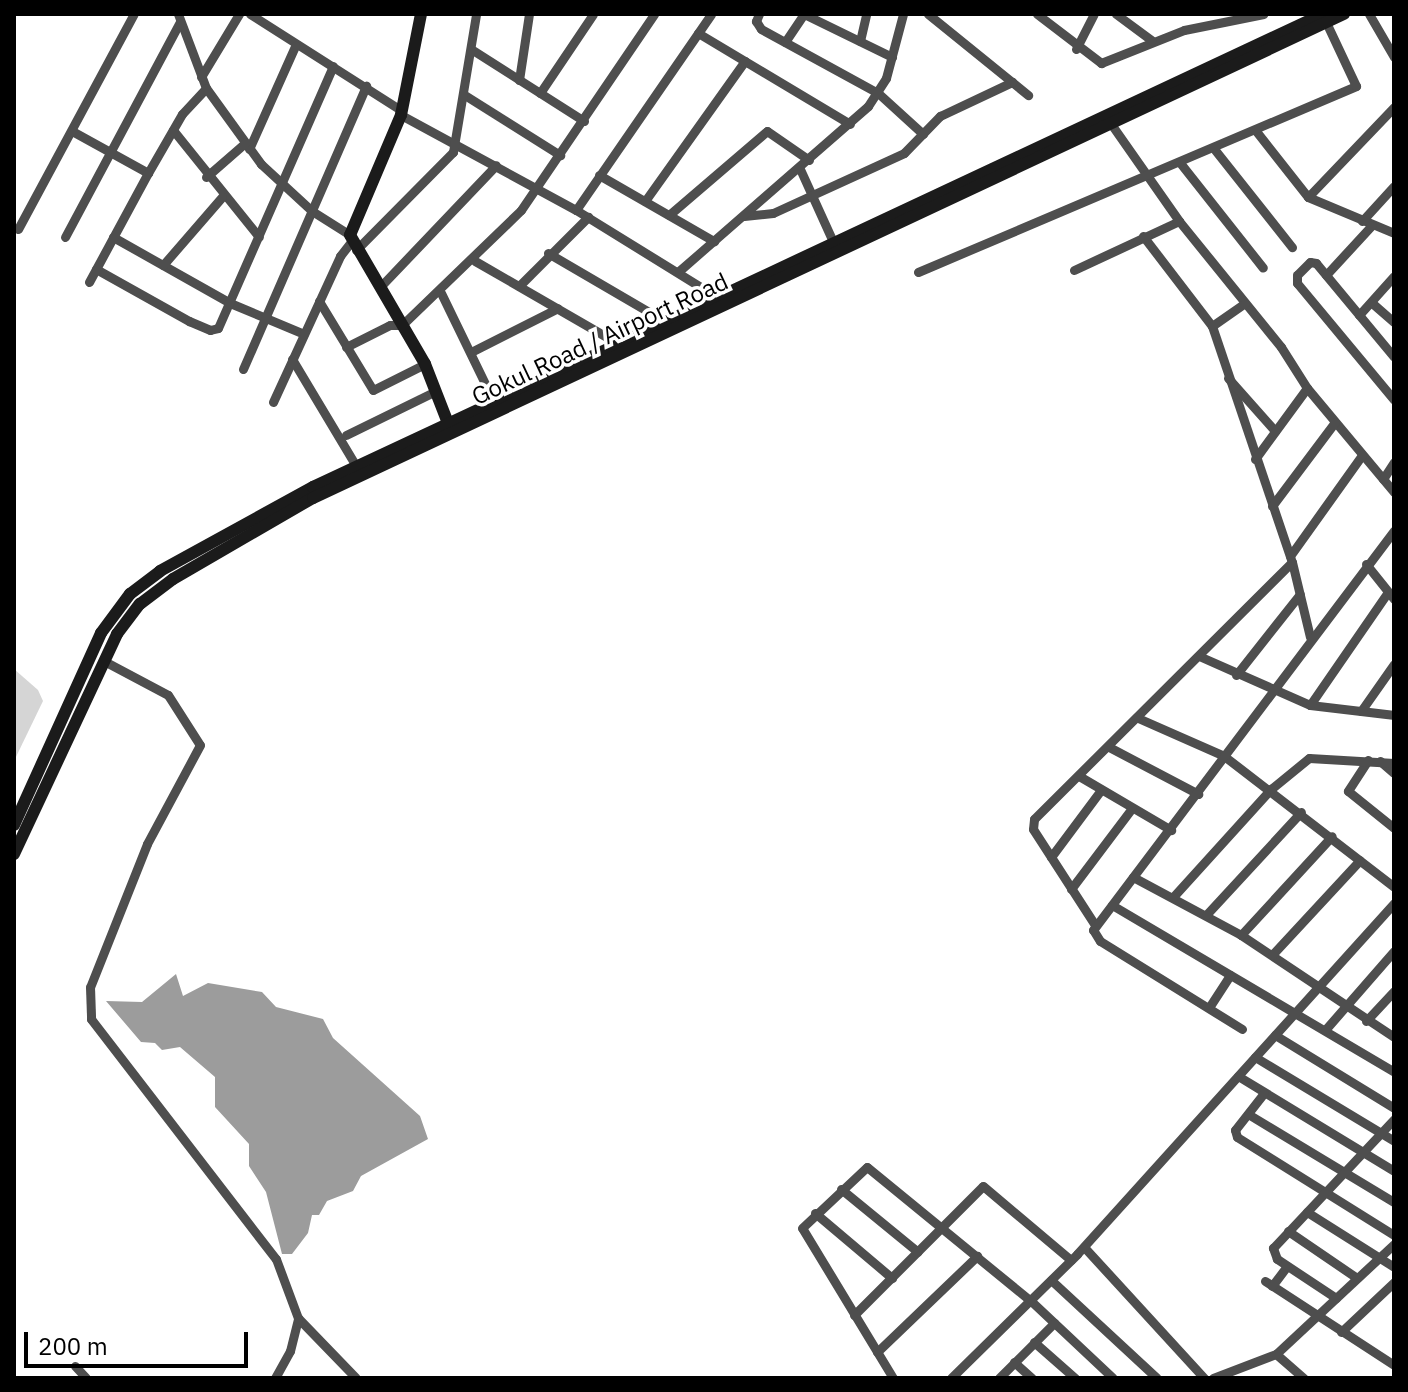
<!DOCTYPE html>
<html>
<head>
<meta charset="utf-8">
<style>
	body { margin:0 }
	#map { position:relative; width:1408px; height:1392px; overflow:hidden; background:#fff; font-family:"IBM Plex Sans",sans-serif }
	div>[style] { position:absolute }
	[style*='--x'] { left:calc(var(--x)*1px); top:calc(var(--y)*1px); width:calc(var(--w)*1px); rotate:calc(var(--a)*1deg) }
	.green>* { inset:0; background:#d5d5d5 }
	.water>* { inset:0; background:#9c9c9c }
	.street>* { height:9px; margin:-4.5px; padding:0 4.5px; transform-origin:4.5px; border-radius:4.5px; background:#4e4e4e }
	.secondary>* { height:12px; margin:-6px; padding:0 6px; transform-origin:6px; border-radius:6px; background:#1b1b1b }
	span { translate:-50% -50%; white-space:nowrap; text-align:center; line-height:1.15; -webkit-text-stroke:7px #fff; paint-order:stroke }
	.street-label { font-size:24px; color:#000 }
	.frame { position:absolute; inset:0; border:16px solid #000; pointer-events:none }
	.scale { position:absolute; left:24px; top:1332px; width:224px; height:36px; box-sizing:border-box; border:4px solid #000; border-top:0; padding-left:10px; font-size:24px; line-height:28px; white-space:nowrap; color:#000; -webkit-text-stroke:6px #fff; paint-order:stroke }
</style>
</head>
<body>
<div id="map">
	<div class="green">
		<div style="clip-path:polygon(14px 669px,38px 690px,43px 701px,14px 761px)"></div>
	</div>
	<div class="water">
		<div style="clip-path:polygon(176px 974px,183px 996px,208px 983px,262px 992px,276px 1007px,323px 1019px,333px 1038px,420px 1116px,428px 1139px,361px 1176px,353px 1191px,327px 1201px,319px 1215px,312px 1215px,308px 1233px,292px 1254px,282px 1254px,266px 1192px,249px 1166px,249px 1144px,215px 1107px,215px 1077px,180px 1047px,162px 1050px,155px 1043px,141px 1042px,106px 1001px,142px 1002px)"></div>
	</div>
	<div class="street">
		<div style="--x:178;--y:14;--w:79;--a:69.3"></div>
		<div style="--x:206;--y:88;--w:94;--a:54.1"></div>
		<div style="--x:261;--y:164;--w:69;--a:42.7"></div>
		<div style="--x:312;--y:211;--w:45;--a:32.3"></div>
		<div style="--x:250;--y:14;--w:180;--a:32.5"></div>
		<div style="--x:759;--y:14;--w:8;--a:113"></div>
		<div style="--x:756;--y:21;--w:9;--a:58"></div>
		<div style="--x:761;--y:29;--w:133;--a:28.7"></div>
		<div style="--x:878;--y:93;--w:61;--a:42.3"></div>
		<div style="--x:804;--y:14;--w:98;--a:26"></div>
		<div style="--x:928;--y:14;--w:129;--a:39"></div>
		<div style="--x:1037;--y:14;--w:81;--a:37.4"></div>
		<div style="--x:1101;--y:63;--w:89;--a:-21.7"></div>
		<div style="--x:1184;--y:30;--w:81;--a:-11.4"></div>
		<div style="--x:1116;--y:14;--w:44;--a:36.6"></div>
		<div style="--x:1369;--y:14;--w:50;--a:59.8"></div>
		<div style="--x:698;--y:33;--w:177;--a:30.9"></div>
		<div style="--x:860;--y:41;--w:28;--a:-77"></div>
		<div style="--x:785;--y:42;--w:34;--a:-56"></div>
		<div style="--x:471;--y:49;--w:134;--a:32.5"></div>
		<div style="--x:1076;--y:49;--w:39;--a:-63"></div>
		<div style="--x:201;--y:77;--w:74;--a:-58.9"></div>
		<div style="--x:519;--y:80;--w:67;--a:-81.4"></div>
		<div style="--x:540;--y:93;--w:95;--a:-56.1"></div>
		<div style="--x:463;--y:94;--w:115;--a:32.2"></div>
		<div style="--x:401;--y:115;--w:199;--a:28.5"></div>
		<div style="--x:576;--y:210;--w:169;--a:31.7"></div>
		<div style="--x:1109;--y:121;--w:122;--a:55"></div>
		<div style="--x:1179;--y:221;--w:162;--a:51"></div>
		<div style="--x:1281;--y:347;--w:49;--a:57.6"></div>
		<div style="--x:1307;--y:388;--w:136;--a:50.1"></div>
		<div style="--x:173;--y:130;--w:137;--a:51.2"></div>
		<div style="--x:72;--y:131;--w:87;--a:28.9"></div>
		<div style="--x:148;--y:173;--w:68;--a:-60"></div>
		<div style="--x:182;--y:114;--w:35;--a:-47"></div>
		<div style="--x:1256;--y:131;--w:84;--a:51.8"></div>
		<div style="--x:1308;--y:197;--w:93;--a:22.7"></div>
		<div style="--x:249;--y:149;--w:113;--a:-65.9"></div>
		<div style="--x:1215;--y:150;--w:124;--a:51.6"></div>
		<div style="--x:1181;--y:164;--w:132;--a:51.7"></div>
		<div style="--x:800;--y:169;--w:82;--a:65.6"></div>
		<div style="--x:599;--y:175;--w:133;--a:29.9"></div>
		<div style="--x:206;--y:177;--w:52;--a:-41.1"></div>
		<div style="--x:1308;--y:197;--w:124;--a:-46.3"></div>
		<div style="--x:645;--y:201;--w:172;--a:-54.5"></div>
		<div style="--x:576;--y:210;--w:238;--a:-55.4"></div>
		<div style="--x:669;--y:215;--w:129;--a:-40.6"></div>
		<div style="--x:767;--y:131;--w:51;--a:34.6"></div>
		<div style="--x:744;--y:216;--w:29;--a:-6"></div>
		<div style="--x:773;--y:213;--w:144;--a:-24.6"></div>
		<div style="--x:904;--y:153;--w:52;--a:-45.8"></div>
		<div style="--x:940;--y:116;--w:80;--a:-25.3"></div>
		<div style="--x:1362;--y:221;--w:47;--a:-47.6"></div>
		<div style="--x:18;--y:229;--w:244;--a:-61.7"></div>
		<div style="--x:1143;--y:236;--w:113;--a:52.5"></div>
		<div style="--x:1212;--y:326;--w:249;--a:71.3"></div>
		<div style="--x:1292;--y:562;--w:77;--a:76.5"></div>
		<div style="--x:65;--y:237;--w:244;--a:-61.9"></div>
		<div style="--x:113;--y:237;--w:134;--a:29.4"></div>
		<div style="--x:230;--y:303;--w:80;--a:22.7"></div>
		<div style="--x:356;--y:250;--w:138;--a:-45.3"></div>
		<div style="--x:453;--y:152;--w:140;--a:-80.5"></div>
		<div style="--x:548;--y:253;--w:137;--a:30.3"></div>
		<div style="--x:475;--y:261;--w:166;--a:30"></div>
		<div style="--x:163;--y:265;--w:90;--a:-49.1"></div>
		<div style="--x:96;--y:269;--w:107;--a:29.2"></div>
		<div style="--x:189;--y:321;--w:23;--a:23"></div>
		<div style="--x:210;--y:330;--w:8;--a:-14"></div>
		<div style="--x:218;--y:328;--w:286;--a:-66.3"></div>
		<div style="--x:1074;--y:270;--w:116;--a:-25"></div>
		<div style="--x:679;--y:271;--w:251;--a:-41.1"></div>
		<div style="--x:868;--y:106;--w:33;--a:-57"></div>
		<div style="--x:886;--y:78;--w:66;--a:-75.1"></div>
		<div style="--x:918;--y:272;--w:476;--a:-23"></div>
		<div style="--x:1356;--y:86;--w:73;--a:-115.2"></div>
		<div style="--x:1326;--y:275;--w:68;--a:-47.4"></div>
		<div style="--x:89;--y:282;--w:124;--a:-61.6"></div>
		<div style="--x:519;--y:286;--w:98;--a:-45"></div>
		<div style="--x:380;--y:287;--w:168;--a:-46.4"></div>
		<div style="--x:441;--y:293;--w:121;--a:64.1"></div>
		<div style="--x:319;--y:301;--w:104;--a:58.8"></div>
		<div style="--x:373;--y:390;--w:58;--a:-26.6"></div>
		<div style="--x:1372;--y:303;--w:29;--a:41"></div>
		<div style="--x:1359;--y:315;--w:52;--a:-48.1"></div>
		<div style="--x:1212;--y:326;--w:40;--a:-34.9"></div>
		<div style="--x:346;--y:347;--w:49;--a:-26.6"></div>
		<div style="--x:390;--y:325;--w:12;--a:0"></div>
		<div style="--x:402;--y:325;--w:165;--a:-44"></div>
		<div style="--x:521;--y:210;--w:237;--a:-55.8"></div>
		<div style="--x:471;--y:352;--w:97;--a:-26.8"></div>
		<div style="--x:1394;--y:357;--w:122;--a:-129.7"></div>
		<div style="--x:1316;--y:263;--w:6;--a:-171"></div>
		<div style="--x:1310;--y:262;--w:18;--a:135"></div>
		<div style="--x:1297;--y:275;--w:8;--a:90"></div>
		<div style="--x:1297;--y:283;--w:152;--a:50.3"></div>
		<div style="--x:292;--y:359;--w:125;--a:59.1"></div>
		<div style="--x:243;--y:369;--w:309;--a:-66.5"></div>
		<div style="--x:1228;--y:378;--w:71;--a:48.4"></div>
		<div style="--x:273;--y:402;--w:161;--a:-65.3"></div>
		<div style="--x:340;--y:256;--w:18;--a:-52"></div>
		<div style="--x:346;--y:435;--w:100;--a:-26.1"></div>
		<div style="--x:1255;--y:459;--w:88;--a:-53.8"></div>
		<div style="--x:1383;--y:479;--w:20;--a:-57"></div>
		<div style="--x:1272;--y:506;--w:105;--a:-53.1"></div>
		<div style="--x:1290;--y:556;--w:124;--a:-54.5"></div>
		<div style="--x:1366;--y:564;--w:45;--a:51.3"></div>
		<div style="--x:1199;--y:656;--w:121;--a:23.8"></div>
		<div style="--x:1310;--y:705;--w:85;--a:6.8"></div>
		<div style="--x:104;--y:661;--w:72;--a:28"></div>
		<div style="--x:168;--y:695;--w:59;--a:57.4"></div>
		<div style="--x:200;--y:745;--w:112;--a:118.2"></div>
		<div style="--x:147;--y:844;--w:154;--a:111.7"></div>
		<div style="--x:90;--y:987;--w:32;--a:88"></div>
		<div style="--x:91;--y:1019;--w:303;--a:52.4"></div>
		<div style="--x:276;--y:1259;--w:63;--a:69.6"></div>
		<div style="--x:298;--y:1318;--w:83;--a:46"></div>
		<div style="--x:1236;--y:675;--w:103;--a:-51.7"></div>
		<div style="--x:1310;--y:705;--w:137;--a:-55.4"></div>
		<div style="--x:1361;--y:711;--w:57;--a:-54.9"></div>
		<div style="--x:1138;--y:718;--w:94;--a:23.8"></div>
		<div style="--x:1224;--y:756;--w:215;--a:37.6"></div>
		<div style="--x:1109;--y:747;--w:101;--a:27.8"></div>
		<div style="--x:1368;--y:760;--w:37;--a:123"></div>
		<div style="--x:1348;--y:791;--w:59;--a:38.8"></div>
		<div style="--x:1380;--y:761;--w:18;--a:41"></div>
		<div style="--x:1079;--y:776;--w:107;--a:30.4"></div>
		<div style="--x:1051;--y:857;--w:84;--a:-53.3"></div>
		<div style="--x:1133;--y:877;--w:123;--a:28.2"></div>
		<div style="--x:1241;--y:935;--w:184;--a:33.7"></div>
		<div style="--x:1071;--y:889;--w:101;--a:-53"></div>
		<div style="--x:1173;--y:897;--w:146;--a:-47.8"></div>
		<div style="--x:1271;--y:789;--w:49;--a:-39.2"></div>
		<div style="--x:1309;--y:758;--w:85;--a:3.4"></div>
		<div style="--x:1112;--y:905;--w:328;--a:30.6"></div>
		<div style="--x:1206;--y:915;--w:140;--a:-47.3"></div>
		<div style="--x:1095;--y:925;--w:114;--a:-122.9"></div>
		<div style="--x:1033;--y:829;--w:10;--a:-84"></div>
		<div style="--x:1034;--y:819;--w:364;--a:-44.9"></div>
		<div style="--x:1241;--y:935;--w:134;--a:-47.4"></div>
		<div style="--x:1272;--y:955;--w:129;--a:-47.2"></div>
		<div style="--x:1210;--y:1006;--w:37;--a:-57"></div>
		<div style="--x:1366;--y:1021;--w:41;--a:-47"></div>
		<div style="--x:1242;--y:1029;--w:167;--a:-148.2"></div>
		<div style="--x:1100;--y:941;--w:13;--a:-122"></div>
		<div style="--x:1093;--y:930;--w:500;--a:-53"></div>
		<div style="--x:1325;--y:1030;--w:105;--a:-48.9"></div>
		<div style="--x:1275;--y:1035;--w:140;--a:31.5"></div>
		<div style="--x:1255;--y:1057;--w:162;--a:31.1"></div>
		<div style="--x:1238;--y:1076;--w:183;--a:31.3"></div>
		<div style="--x:1264;--y:1093;--w:47;--a:128.1"></div>
		<div style="--x:1235;--y:1130;--w:7;--a:74"></div>
		<div style="--x:1237;--y:1137;--w:185;--a:32"></div>
		<div style="--x:1248;--y:1114;--w:170;--a:31.1"></div>
		<div style="--x:841;--y:1189;--w:99;--a:39.3"></div>
		<div style="--x:1307;--y:1212;--w:103;--a:32.3"></div>
		<div style="--x:815;--y:1213;--w:101;--a:40.2"></div>
		<div style="--x:1288;--y:1231;--w:83;--a:34.3"></div>
		<div style="--x:1084;--y:1247;--w:178;--a:47.5"></div>
		<div style="--x:1051;--y:1280;--w:144;--a:42.8"></div>
		<div style="--x:1265;--y:1281;--w:154;--a:33.1"></div>
		<div style="--x:1272;--y:1286;--w:25;--a:-53"></div>
		<div style="--x:1336;--y:1298;--w:71;--a:-146.5"></div>
		<div style="--x:1277;--y:1259;--w:12;--a:-110"></div>
		<div style="--x:1273;--y:1248;--w:177;--a:-46.8"></div>
		<div style="--x:854;--y:1315;--w:182;--a:-45"></div>
		<div style="--x:983;--y:1186;--w:115;--a:40.1"></div>
		<div style="--x:1341;--y:1332;--w:73;--a:-43.3"></div>
		<div style="--x:1034;--y:1342;--w:55;--a:41.3"></div>
		<div style="--x:877;--y:1352;--w:139;--a:-43.8"></div>
		<div style="--x:1276;--y:1354;--w:37;--a:41"></div>
		<div style="--x:1014;--y:1362;--w:24;--a:42"></div>
		<div style="--x:75;--y:1366;--w:16;--a:47"></div>
		<div style="--x:275;--y:1378;--w:31;--a:-61"></div>
		<div style="--x:290;--y:1351;--w:34;--a:-76"></div>
		<div style="--x:893;--y:1378;--w:175;--a:-121.2"></div>
		<div style="--x:802;--y:1228;--w:89;--a:-43.2"></div>
		<div style="--x:867;--y:1167;--w:212;--a:39.3"></div>
		<div style="--x:1031;--y:1301;--w:112;--a:43.2"></div>
		<div style="--x:951;--y:1378;--w:177;--a:-44.5"></div>
		<div style="--x:1077;--y:1254;--w:473;--a:-47.9"></div>
		<div style="--x:999;--y:1378;--w:78;--a:-45"></div>
		<div style="--x:1213;--y:1378;--w:67;--a:-20.9"></div>
		<div style="--x:1276;--y:1354;--w:161;--a:-43"></div>
	</div>
	<div class="secondary">
		<div style="--x:421;--y:14;--w:103;--a:101.2"></div>
		<div style="--x:401;--y:115;--w:130;--a:113"></div>
		<div style="--x:350;--y:235;--w:149;--a:59.8"></div>
		<div style="--x:425;--y:364;--w:63;--a:68.7"></div>
		<div style="--x:14;--y:825;--w:211;--a:-65.6"></div>
		<div style="--x:101;--y:633;--w:49;--a:-53.4"></div>
		<div style="--x:130;--y:594;--w:38;--a:-37"></div>
		<div style="--x:160;--y:571;--w:175;--a:-28.8"></div>
		<div style="--x:313;--y:487;--w:1115;--a:-25.09"></div>
		<div style="--x:14;--y:854;--w:243;--a:-64.9"></div>
		<div style="--x:117;--y:634;--w:38;--a:-53"></div>
		<div style="--x:140;--y:604;--w:41;--a:-37.1"></div>
		<div style="--x:173;--y:579;--w:162;--a:-30.1"></div>
		<div style="--x:313;--y:498;--w:1139;--a:-25.15"></div>
	</div>
	<div class="street-label">
		<span style="left:600px;top:339px;rotate:-25deg">Gokul Road / Airport Road</span>
	</div>
	<div class="frame"></div>
	<div class="scale">200 m</div>
</div>
</body>
</html>
